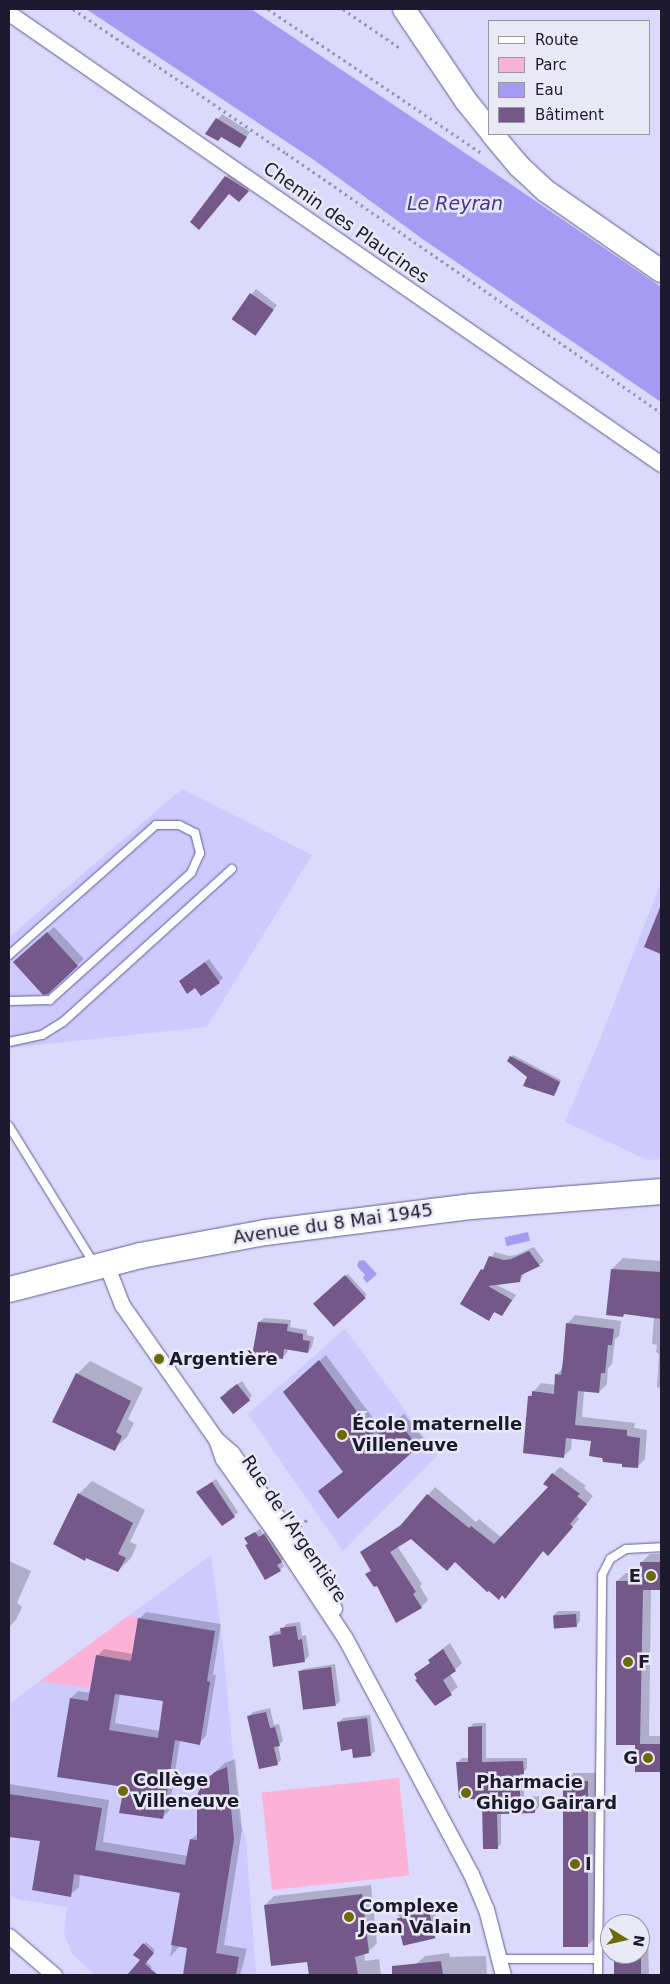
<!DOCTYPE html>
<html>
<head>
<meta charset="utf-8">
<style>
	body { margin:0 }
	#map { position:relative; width:670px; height:1984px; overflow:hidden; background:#dbd9fc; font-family:"DejaVu Sans",sans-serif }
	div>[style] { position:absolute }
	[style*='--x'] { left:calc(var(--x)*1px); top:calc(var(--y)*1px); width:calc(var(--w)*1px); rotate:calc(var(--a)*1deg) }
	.built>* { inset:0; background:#cecafe }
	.green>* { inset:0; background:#fcb2d6; transform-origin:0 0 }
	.water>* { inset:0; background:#a69bf2; transform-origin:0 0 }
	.shadow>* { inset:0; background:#0003; transform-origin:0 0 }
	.building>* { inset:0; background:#735889; transform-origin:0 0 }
	.path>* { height:3px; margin-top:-1.5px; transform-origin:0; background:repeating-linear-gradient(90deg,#9896b4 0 2.5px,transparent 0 6.5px) }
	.roads { filter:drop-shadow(0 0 1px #625c8f) drop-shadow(0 0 1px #625c8f) }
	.service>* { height:8px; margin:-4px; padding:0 4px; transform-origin:4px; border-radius:4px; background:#fff }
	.minor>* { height:15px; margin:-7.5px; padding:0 7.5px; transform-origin:7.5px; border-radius:7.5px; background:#fff }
	.secondary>* { height:22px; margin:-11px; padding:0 11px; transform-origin:11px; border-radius:11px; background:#fff }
	.primary>* { height:25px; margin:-12.5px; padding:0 12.5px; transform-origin:12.5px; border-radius:12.5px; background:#fff }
	.dots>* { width:14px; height:14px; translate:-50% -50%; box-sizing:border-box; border:2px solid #e9e9f5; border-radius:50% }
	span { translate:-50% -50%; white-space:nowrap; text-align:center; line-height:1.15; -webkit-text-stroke:5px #e9e9f5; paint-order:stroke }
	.street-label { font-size:18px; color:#1d1a2f }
	.poi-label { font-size:18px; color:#1d1a2f; font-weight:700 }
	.left { translate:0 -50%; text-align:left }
	.right { translate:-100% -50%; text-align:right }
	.water-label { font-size:19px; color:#4a3195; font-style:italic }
	.frame { position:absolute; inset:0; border:10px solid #1d1a2f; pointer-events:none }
	.legend { position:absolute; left:488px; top:20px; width:162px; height:115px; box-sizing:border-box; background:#e9e9f5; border:1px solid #9796a6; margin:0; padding:6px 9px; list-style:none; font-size:15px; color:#1d1a2f }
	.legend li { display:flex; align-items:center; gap:10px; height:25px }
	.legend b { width:25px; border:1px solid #9796a6 }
	.north { position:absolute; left:600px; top:1914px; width:50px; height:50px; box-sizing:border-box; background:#e9e9f5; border:1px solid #9796a6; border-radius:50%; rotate:99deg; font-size:14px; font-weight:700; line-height:20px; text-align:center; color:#1d1a2f }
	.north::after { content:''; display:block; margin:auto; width:18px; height:22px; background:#6b6a06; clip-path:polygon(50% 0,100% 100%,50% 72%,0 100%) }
</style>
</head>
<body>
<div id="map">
	<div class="built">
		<div style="clip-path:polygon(182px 789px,312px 855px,207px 1027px,9px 1048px,9px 937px)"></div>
		<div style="clip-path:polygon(661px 882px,661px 1159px,648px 1160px,565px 1122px,603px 1032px)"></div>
		<div style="clip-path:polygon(345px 1329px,438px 1455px,343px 1551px,248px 1414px)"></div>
		<div style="clip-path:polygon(211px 1555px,223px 1646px,239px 1820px,246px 1839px,256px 1975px,95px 1975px,73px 1955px,64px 1935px,67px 1907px,16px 1899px,9px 1894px,9px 1704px)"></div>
	</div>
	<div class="green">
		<div style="clip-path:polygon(128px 1616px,138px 1618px,131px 1661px,96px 1655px,90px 1688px,40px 1681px)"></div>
		<div style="left:399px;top:1778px;width:98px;height:138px;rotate:84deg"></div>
	</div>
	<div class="water">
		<div style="clip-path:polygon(86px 9px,251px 9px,477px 161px,661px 287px,661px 402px,424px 240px,314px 160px)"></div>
		<div style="left:528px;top:1232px;width:9px;height:24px;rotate:77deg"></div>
		<div style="clip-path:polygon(364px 1260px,377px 1274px,367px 1283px,363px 1278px,365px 1275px,357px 1266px,359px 1261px)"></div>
	</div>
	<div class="shadow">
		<div style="clip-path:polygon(222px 114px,250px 132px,240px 146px,221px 136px,207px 134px)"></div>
		<div style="clip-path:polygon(230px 173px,251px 187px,239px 201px,229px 193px,192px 222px)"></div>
		<div style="clip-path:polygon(256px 289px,277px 305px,259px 329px,232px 318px)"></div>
		<div style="clip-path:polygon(54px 927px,84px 959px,47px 993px,21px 956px)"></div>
		<div style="clip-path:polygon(209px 959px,223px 978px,219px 982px,195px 986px,184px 978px)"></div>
		<div style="clip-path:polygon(513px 1055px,561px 1080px,556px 1093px,546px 1093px,525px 1085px,528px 1077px,511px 1057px)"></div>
		<div style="clip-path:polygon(534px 1247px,544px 1261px,539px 1265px,525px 1272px,520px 1281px,495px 1284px,516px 1295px,502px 1315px,495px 1311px,489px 1319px,462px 1304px,495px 1252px,509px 1256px,516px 1255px)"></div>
		<div style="clip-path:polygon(623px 1258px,661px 1261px,661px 1388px,657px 1387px,659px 1354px,656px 1352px,657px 1345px,652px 1344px,654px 1317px,612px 1269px)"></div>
		<div style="left:348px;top:1274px;width:28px;height:45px;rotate:48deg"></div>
		<div style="clip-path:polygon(575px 1315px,621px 1321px,619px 1336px,615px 1339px,612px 1364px,608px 1368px,607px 1384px,599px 1392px,584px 1390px,582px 1417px,635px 1423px,634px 1428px,647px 1430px,645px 1459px,637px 1467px,624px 1462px,592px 1440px,572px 1437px,571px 1449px,563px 1457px,529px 1397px,541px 1383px,556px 1385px,556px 1375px,563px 1368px,568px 1323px)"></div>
		<div style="clip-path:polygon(264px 1318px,291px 1320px,290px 1327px,307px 1330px,307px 1335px,314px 1337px,312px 1347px,308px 1352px,288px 1349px,287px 1353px,283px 1357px,259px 1322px)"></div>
		<div style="clip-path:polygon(326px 1355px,382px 1430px,404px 1414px,424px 1439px,339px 1517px,326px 1485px,344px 1471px,292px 1386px)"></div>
		<div style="clip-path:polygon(90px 1361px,143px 1388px,128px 1419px,134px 1423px,127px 1437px,114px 1449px,77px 1374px)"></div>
		<div style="clip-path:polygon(242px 1381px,252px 1396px,249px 1399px,225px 1392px)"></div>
		<div style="clip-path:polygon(560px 1467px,586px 1486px,584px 1488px,593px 1496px,577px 1516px,579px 1519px,556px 1547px,544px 1550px,512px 1590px,499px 1598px,456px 1561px,411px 1537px,397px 1546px,422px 1584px,420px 1586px,428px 1600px,421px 1607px,378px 1585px,367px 1574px,372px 1569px,362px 1552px,406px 1521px,435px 1487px,476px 1522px,479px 1519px,502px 1538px,550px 1487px,553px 1474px)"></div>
		<div style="clip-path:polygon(216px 1479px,238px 1512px,234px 1516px,197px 1492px)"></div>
		<div style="clip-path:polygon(92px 1481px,145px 1510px,130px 1542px,137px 1545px,131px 1558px,118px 1571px,87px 1557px,85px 1559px,79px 1494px)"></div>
		<div style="clip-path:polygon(260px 1529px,263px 1534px,268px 1531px,286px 1557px,281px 1561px,284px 1566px,280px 1570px,251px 1554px,246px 1539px)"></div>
		<div style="clip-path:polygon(650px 1554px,661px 1554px,661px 1589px,651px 1589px,649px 1736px,661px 1736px,661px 1771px,636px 1770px,636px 1743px,617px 1581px,626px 1573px,642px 1573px,642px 1562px)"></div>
		<div style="clip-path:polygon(9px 1561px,31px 1571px,17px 1603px,22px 1607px,16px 1620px,9px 1627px)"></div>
		<div style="clip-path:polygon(558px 1611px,580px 1611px,580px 1621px,576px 1626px,554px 1615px)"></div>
		<div style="clip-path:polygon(evenodd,146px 1612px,221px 1624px,213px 1675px,216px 1675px,206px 1736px,199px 1743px,180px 1740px,169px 1811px,162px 1818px,125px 1786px,71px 1698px,78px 1691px,91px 1693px,97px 1656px,104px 1649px,133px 1654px,139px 1619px,146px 1612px,120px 1693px,165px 1700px,160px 1731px,115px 1723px,120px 1693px)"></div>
		<div style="clip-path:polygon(300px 1622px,302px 1636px,306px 1635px,309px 1656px,305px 1660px,270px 1636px,275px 1632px,282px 1630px,286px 1624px)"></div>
		<div style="clip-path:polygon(450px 1643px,462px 1663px,450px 1674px,458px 1687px,436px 1704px,416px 1675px,431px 1662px,429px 1660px,436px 1654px)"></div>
		<div style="clip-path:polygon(335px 1664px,340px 1701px,336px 1705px,299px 1673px,303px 1669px)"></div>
		<div style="clip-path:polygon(270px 1708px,274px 1725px,279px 1724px,283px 1741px,278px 1745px,281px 1760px,277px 1764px,249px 1716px,253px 1712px)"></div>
		<div style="clip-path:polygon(370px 1715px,375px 1751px,371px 1755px,353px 1748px,339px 1722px,343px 1718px)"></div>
		<div style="clip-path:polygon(474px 1723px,486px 1723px,486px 1758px,527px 1758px,527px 1768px,524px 1772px,524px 1798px,539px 1796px,539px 1807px,535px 1811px,501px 1812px,501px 1844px,497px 1848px,483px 1798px,458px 1762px,462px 1758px,470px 1758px,470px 1727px)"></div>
		<div style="clip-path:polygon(235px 1759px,242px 1830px,224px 1945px,247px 1949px,240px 1975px,184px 1975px,189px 1947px,180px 1946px,170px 1957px,182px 1892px,80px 1874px,79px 1887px,70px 1895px,41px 1840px,9px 1835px,9px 1784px,109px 1800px,103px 1842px,188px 1856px,191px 1840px,199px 1832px,214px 1773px,225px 1763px)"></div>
		<div style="clip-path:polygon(573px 1773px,596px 1773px,596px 1937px,587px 1946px,564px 1782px)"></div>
		<div style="clip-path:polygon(371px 1885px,377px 1943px,368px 1952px,364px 1953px,365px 1961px,379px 1959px,381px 1975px,310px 1975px,308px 1961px,265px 1905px,274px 1896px)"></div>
		<div style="clip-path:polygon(434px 1907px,439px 1932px,434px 1937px,397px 1915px,401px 1911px)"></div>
		<div style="clip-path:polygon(648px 1939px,649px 1975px,615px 1975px,615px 1954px,640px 1954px,640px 1940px)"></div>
		<div style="clip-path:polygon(146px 1942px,155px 1950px,146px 1961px,152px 1967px,145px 1975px,136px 1975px,132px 1971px,141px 1960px,135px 1954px)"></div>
		<div style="clip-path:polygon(449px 1953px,450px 1957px,486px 1956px,487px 1975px,417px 1975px,416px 1964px,425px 1956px)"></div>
	</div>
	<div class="building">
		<div style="clip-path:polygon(216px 118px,247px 137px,240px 148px,221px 137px,218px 141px,205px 134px)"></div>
		<div style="clip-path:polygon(225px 176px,249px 191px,239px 202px,229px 194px,199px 230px,190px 222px)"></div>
		<div style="left:250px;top:293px;width:29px;height:32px;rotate:35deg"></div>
		<div style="clip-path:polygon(661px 905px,661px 954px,644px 947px)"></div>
		<div style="clip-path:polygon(47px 932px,78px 966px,48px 994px,43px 995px,13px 962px)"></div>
		<div style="clip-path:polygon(205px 962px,220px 983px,201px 996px,195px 988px,187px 994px,179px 981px)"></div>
		<div style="clip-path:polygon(510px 1056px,560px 1082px,554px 1096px,523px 1086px,527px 1077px,507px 1061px)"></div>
		<div style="clip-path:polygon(529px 1251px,540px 1266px,521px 1275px,520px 1282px,488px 1286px,512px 1300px,502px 1316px,494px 1312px,489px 1321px,460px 1304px,481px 1269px,483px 1270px,489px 1256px,504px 1260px,511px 1259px)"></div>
		<div style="clip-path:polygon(611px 1269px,661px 1272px,661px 1319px,624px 1314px,623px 1317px,606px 1315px)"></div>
		<div style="left:345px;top:1275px;width:31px;height:43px;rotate:48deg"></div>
		<div style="clip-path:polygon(258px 1322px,288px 1324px,287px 1331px,303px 1334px,303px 1340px,310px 1341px,308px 1353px,284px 1349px,283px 1359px,252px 1356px)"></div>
		<div style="clip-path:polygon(566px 1323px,614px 1329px,612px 1345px,608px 1345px,605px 1373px,601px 1373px,599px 1393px,578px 1391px,575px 1425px,627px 1430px,627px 1436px,640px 1438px,638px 1468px,622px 1467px,622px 1464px,603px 1462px,602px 1458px,589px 1456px,591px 1441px,566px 1438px,564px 1458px,523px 1453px,528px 1396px,532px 1396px,532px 1391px,554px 1394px,555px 1374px,561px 1375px,563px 1360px)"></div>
		<div style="clip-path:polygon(319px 1360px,375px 1436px,397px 1420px,418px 1447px,338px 1519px,318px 1491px,343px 1472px,283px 1392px)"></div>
		<div style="clip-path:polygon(76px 1373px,131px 1401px,116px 1432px,122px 1436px,115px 1451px,52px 1422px)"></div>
		<div style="left:237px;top:1384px;width:21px;height:22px;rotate:51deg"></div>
		<div style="clip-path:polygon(552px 1473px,580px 1494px,577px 1496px,587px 1504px,570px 1524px,573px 1527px,548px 1556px,543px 1551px,505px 1599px,502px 1595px,499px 1600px,489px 1591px,487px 1592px,455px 1562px,447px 1571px,411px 1539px,390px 1552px,416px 1592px,413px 1594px,422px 1608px,396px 1623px,377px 1586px,374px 1587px,365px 1574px,371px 1571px,360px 1552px,400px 1526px,427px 1494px,469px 1528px,471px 1526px,494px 1544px,548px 1487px,543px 1484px)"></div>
		<div style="clip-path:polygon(212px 1482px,235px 1517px,222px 1526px,196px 1492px)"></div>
		<div style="clip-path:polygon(78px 1493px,133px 1523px,118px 1554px,126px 1558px,118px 1572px,86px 1558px,85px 1561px,53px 1544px)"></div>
		<div style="clip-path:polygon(255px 1532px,259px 1537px,264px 1534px,282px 1562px,277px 1565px,281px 1571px,265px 1580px,245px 1545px,248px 1544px,244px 1538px)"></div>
		<div style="clip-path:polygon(640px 1562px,661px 1562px,661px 1590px,643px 1590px,640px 1744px,661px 1744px,661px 1772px,635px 1772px,635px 1745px,616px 1745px,616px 1581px,641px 1581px)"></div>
		<div style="left:576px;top:1614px;width:13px;height:23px;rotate:86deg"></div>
		<div style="clip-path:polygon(evenodd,138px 1618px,215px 1631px,207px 1681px,210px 1682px,200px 1745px,175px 1740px,163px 1819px,119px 1813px,124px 1787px,57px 1777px,70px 1698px,88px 1701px,96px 1655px,131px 1661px,138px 1618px,115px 1694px,163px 1701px,158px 1738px,109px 1730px,115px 1694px)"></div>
		<div style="clip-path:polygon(296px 1626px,298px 1640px,302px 1639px,305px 1662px,273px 1667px,269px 1636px,281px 1634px,280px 1628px)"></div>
		<div style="clip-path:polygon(443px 1649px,456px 1671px,443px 1680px,452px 1695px,435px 1706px,415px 1680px,417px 1679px,414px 1674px,430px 1663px,428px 1660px)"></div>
		<div style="left:331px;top:1667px;width:39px;height:33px;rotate:83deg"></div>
		<div style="clip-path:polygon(266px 1712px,270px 1728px,275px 1727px,280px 1746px,274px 1747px,278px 1765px,259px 1769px,247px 1716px)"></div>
		<div style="clip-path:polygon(367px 1718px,371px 1756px,353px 1758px,352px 1749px,341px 1751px,337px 1722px)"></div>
		<div style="clip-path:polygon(482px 1726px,482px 1762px,523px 1761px,524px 1774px,520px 1774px,520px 1801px,535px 1800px,535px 1813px,497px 1814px,498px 1849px,483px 1849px,482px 1800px,459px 1798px,456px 1762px,468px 1762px,468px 1727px)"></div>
		<div style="clip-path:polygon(227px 1767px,234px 1839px,216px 1953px,239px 1957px,236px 1975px,183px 1975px,187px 1948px,171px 1945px,180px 1893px,74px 1874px,71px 1897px,32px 1890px,40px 1841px,9px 1837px,9px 1794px,102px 1808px,95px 1850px,185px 1865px,190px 1839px,197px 1840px,197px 1795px,204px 1781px,215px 1772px)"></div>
		<div style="left:588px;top:1781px;width:166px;height:25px;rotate:90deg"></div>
		<div style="clip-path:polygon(362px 1894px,369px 1953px,355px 1957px,358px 1975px,309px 1975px,307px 1962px,271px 1966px,264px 1905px)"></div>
		<div style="left:429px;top:1911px;width:28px;height:33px;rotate:77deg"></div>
		<div style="clip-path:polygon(143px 1943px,154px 1953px,145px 1964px,158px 1975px,127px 1975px,140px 1960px,133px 1955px)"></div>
		<div style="left:614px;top:1954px;width:27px;height:21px"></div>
		<div style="clip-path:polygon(441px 1961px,443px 1975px,392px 1975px,392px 1966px)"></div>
	</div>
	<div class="path">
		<div style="--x:73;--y:9;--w:257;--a:34.1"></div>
		<div style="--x:286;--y:153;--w:456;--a:34.7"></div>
		<div style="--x:268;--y:9;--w:259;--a:34"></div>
		<div style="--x:343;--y:9;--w:69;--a:34.4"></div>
		<div style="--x:300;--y:1526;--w:12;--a:-42"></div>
	</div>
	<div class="roads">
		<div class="service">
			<div style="--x:9;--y:955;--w:196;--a:-41.5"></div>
			<div style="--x:156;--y:825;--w:23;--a:0"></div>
			<div style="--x:179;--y:825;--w:18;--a:27"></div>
			<div style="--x:195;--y:833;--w:21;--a:76"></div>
			<div style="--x:200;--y:853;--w:22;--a:114"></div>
			<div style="--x:191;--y:873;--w:190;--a:138"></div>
			<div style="--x:50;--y:1000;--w:41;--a:178.6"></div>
			<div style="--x:9;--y:1042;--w:34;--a:-12"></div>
			<div style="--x:42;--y:1035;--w:25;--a:-32"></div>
			<div style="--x:63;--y:1022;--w:228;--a:-42.2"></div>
			<div style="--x:9;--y:1126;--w:160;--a:58.3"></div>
			<div style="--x:500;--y:1959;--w:98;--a:0"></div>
			<div style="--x:598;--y:1975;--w:400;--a:-89.4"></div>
			<div style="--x:602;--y:1575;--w:18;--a:-63"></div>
			<div style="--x:610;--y:1559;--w:19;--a:-32"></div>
			<div style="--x:626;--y:1549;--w:35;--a:-3"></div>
		</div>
		<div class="minor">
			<div style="--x:9;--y:13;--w:793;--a:34.67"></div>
			<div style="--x:106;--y:1264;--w:44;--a:68.7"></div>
			<div style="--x:122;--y:1305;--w:164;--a:55"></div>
			<div style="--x:216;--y:1439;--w:21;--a:71"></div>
			<div style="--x:223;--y:1459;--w:100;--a:54.7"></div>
			<div style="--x:281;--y:1541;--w:116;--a:56.6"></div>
			<div style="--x:345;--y:1638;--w:268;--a:61.9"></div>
			<div style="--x:471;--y:1874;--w:38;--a:67"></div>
			<div style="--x:486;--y:1909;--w:68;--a:75.6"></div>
			<div style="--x:217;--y:1440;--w:20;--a:41"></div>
			<div style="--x:232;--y:1453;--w:100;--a:54.7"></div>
			<div style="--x:290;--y:1535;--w:61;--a:57.1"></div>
			<div style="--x:323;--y:1586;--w:25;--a:64"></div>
			<div style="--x:9;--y:1936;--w:60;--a:40.9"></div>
		</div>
		<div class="secondary">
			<div style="--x:404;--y:9;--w:111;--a:56"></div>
			<div style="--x:466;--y:101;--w:36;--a:51"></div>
			<div style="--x:492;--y:134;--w:42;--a:49.8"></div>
			<div style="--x:519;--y:166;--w:37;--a:43"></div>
			<div style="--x:546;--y:191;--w:140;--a:34.8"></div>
		</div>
		<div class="primary">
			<div style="--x:9;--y:1289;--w:135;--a:-14.5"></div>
			<div style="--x:140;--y:1255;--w:127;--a:-10.4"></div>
			<div style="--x:265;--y:1232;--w:208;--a:-7.2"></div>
			<div style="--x:471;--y:1206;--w:191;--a:-4.5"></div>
		</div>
	</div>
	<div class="dots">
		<div style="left:159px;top:1359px;background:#6b6a06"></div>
		<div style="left:342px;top:1435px;background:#6b6a06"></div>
		<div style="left:651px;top:1576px;background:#6b6a06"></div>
		<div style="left:628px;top:1662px;background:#6b6a06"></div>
		<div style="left:648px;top:1758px;background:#6b6a06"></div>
		<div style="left:123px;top:1791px;background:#6b6a06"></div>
		<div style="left:466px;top:1793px;background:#6b6a06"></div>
		<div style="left:575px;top:1864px;background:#6b6a06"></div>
		<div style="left:349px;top:1917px;background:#6b6a06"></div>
	</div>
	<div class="street-label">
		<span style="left:346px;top:223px;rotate:35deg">Chemin des Plaucines</span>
		<span style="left:333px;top:1224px;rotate:-8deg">Avenue du 8 Mai 1945</span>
		<span style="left:294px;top:1529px;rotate:56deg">Rue de l'Argentière</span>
	</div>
	<div class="poi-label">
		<span class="left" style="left:169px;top:1359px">Argentière</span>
		<span class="left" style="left:352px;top:1435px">École maternelle<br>Villeneuve</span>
		<span class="right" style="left:641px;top:1576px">E</span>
		<span class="left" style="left:638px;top:1662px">F</span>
		<span class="right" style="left:638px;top:1758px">G</span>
		<span class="left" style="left:133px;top:1791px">Collège<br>Villeneuve</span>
		<span class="left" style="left:476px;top:1793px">Pharmacie<br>Ghigo Gairard</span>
		<span class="left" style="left:585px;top:1864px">I</span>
		<span class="left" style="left:359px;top:1917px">Complexe<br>Jean Valain</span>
	</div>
	<div class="water-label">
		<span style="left:455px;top:204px">Le Reyran</span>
	</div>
	<div class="frame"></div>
	<ul class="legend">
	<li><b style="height:6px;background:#fff"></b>Route</li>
	<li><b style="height:14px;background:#fcb2d6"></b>Parc</li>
	<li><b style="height:14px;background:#a69bf2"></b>Eau</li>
	<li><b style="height:14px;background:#735889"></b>Bâtiment</li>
	</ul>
	<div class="north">N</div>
</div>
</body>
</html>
